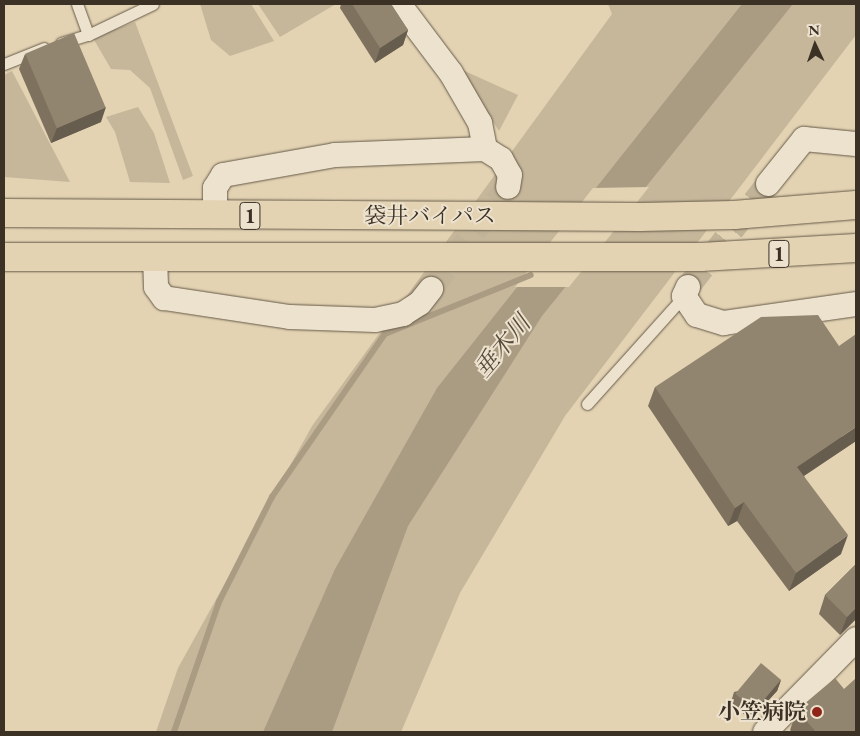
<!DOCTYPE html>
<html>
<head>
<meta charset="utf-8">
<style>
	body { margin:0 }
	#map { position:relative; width:860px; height:736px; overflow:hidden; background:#e3d3b3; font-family:"EB Garamond","Noto Serif JP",serif }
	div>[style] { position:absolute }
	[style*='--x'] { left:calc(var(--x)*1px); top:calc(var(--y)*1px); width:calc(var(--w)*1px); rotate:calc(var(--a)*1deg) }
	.green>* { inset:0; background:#c6b79b }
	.water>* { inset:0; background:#aa9c83 }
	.pier>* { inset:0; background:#e3d3b3 }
	.stream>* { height:5.5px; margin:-2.75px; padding:0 2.75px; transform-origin:2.75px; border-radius:2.75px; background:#aa9c83 }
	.street-tunnel>* { height:24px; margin-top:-12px; transform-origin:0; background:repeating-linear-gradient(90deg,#c1b397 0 24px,transparent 0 36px) }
	.roads { filter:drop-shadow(0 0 1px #655a48) drop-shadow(0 0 1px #655a48) }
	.lane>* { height:11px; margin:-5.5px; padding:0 5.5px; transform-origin:5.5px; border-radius:5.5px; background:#ede2ce }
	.street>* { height:24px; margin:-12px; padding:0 12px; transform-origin:12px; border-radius:12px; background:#ede2ce }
	.highway>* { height:28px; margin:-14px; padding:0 14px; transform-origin:14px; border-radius:14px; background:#e3d3b3 }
	.wall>* { inset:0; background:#7e725f }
	.shaded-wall>* { inset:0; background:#665d4e }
	.building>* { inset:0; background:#92856f; transform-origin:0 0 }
	.dots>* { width:14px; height:14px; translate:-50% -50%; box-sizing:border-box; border:2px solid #ede2ce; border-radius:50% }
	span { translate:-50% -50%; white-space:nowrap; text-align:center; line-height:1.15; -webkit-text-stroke:4px #ede2ce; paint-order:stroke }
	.shield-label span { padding:1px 4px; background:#ede2ce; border:1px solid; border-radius:4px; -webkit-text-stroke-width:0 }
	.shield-label { font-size:21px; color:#3b3125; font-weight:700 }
	.street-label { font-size:22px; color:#3b3125 }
	.poi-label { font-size:22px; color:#3b3125; font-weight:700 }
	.right { translate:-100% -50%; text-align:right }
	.water-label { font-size:24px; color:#574c3c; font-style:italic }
	.frame { position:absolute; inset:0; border:5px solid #3b3125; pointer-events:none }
	.north { position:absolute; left:790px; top:20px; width:50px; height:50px; -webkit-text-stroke:4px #ede2ce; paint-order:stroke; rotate:357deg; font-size:14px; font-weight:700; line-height:20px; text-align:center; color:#3b3125 }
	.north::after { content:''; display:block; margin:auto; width:18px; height:22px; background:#3b3125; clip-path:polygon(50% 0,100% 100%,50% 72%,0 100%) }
</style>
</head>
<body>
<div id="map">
	<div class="green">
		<div style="clip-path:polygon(200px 4px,251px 4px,274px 41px,230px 56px,211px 40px)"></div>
		<div style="clip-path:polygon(258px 4px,336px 4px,280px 37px)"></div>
		<div style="clip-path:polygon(608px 4px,856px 4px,856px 35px,565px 416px,460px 593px,401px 732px,156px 732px,178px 668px,312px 426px,612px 14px)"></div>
		<div style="clip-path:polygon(135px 22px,193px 176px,183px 180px,150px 88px,130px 70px,111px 69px,93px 38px)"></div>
		<div style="clip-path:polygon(456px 67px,518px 95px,499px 131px)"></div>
		<div style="clip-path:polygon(12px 71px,70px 182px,4px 177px,4px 75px)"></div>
		<div style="clip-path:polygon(138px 107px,154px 133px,170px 183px,130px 182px,115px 132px,106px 117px)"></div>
	</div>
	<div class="water">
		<div style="clip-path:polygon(742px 4px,793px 4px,542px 316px,408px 526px,332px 732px,263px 732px,335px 569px,437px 388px)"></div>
	</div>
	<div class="pier">
		<div style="clip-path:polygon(649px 187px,569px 287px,515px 287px,593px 188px)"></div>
	</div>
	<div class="stream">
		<div style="--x:174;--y:732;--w:138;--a:-70.9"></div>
		<div style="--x:219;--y:602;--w:118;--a:-63.2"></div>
		<div style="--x:272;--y:497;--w:198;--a:-55.3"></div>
		<div style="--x:385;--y:334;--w:157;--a:-22"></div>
	</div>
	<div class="street-tunnel">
		<div style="--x:688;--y:287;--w:130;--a:-52.2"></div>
		<div style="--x:431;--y:289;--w:128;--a:-53"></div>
	</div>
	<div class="roads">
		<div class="lane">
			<div style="--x:77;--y:4;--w:33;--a:70"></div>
			<div style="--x:61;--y:43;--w:28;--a:-17"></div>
			<div style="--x:88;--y:35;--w:72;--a:-25.5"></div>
			<div style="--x:4;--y:64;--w:43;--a:-21.8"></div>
			<div style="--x:587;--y:404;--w:145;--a:-48.1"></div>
		</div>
		<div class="street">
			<div style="--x:399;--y:4;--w:86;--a:53"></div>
			<div style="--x:451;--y:73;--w:58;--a:59.9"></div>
			<div style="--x:480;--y:123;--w:26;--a:79"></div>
			<div style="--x:768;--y:184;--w:58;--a:-51.3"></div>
			<div style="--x:804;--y:139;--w:52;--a:5.5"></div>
			<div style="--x:215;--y:216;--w:28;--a:-90"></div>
			<div style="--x:215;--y:188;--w:15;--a:-58"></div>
			<div style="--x:223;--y:175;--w:114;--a:-10.1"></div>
			<div style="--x:335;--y:155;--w:150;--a:-2.3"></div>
			<div style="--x:485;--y:149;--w:19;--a:32"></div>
			<div style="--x:501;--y:159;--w:18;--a:61"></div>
			<div style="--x:510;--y:175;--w:12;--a:99"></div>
			<div style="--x:155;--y:257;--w:30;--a:88"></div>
			<div style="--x:156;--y:287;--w:14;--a:54"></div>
			<div style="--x:164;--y:298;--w:127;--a:8.6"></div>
			<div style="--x:290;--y:317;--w:85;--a:2"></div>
			<div style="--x:375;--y:320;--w:29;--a:-12"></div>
			<div style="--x:403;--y:314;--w:20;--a:-33"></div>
			<div style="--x:420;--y:303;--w:18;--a:-52"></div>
			<div style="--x:688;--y:287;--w:10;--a:114"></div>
			<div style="--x:684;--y:296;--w:23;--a:56"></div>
			<div style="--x:697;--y:315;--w:28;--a:17"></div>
			<div style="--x:724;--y:323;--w:133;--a:-8.2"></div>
			<div style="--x:765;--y:732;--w:130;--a:-45.6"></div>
		</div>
		<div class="highway">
			<div style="--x:4;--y:213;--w:636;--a:0.36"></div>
			<div style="--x:640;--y:217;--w:94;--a:-1.2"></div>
			<div style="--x:734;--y:215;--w:122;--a:-4.7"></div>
			<div style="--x:4;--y:257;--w:697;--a:0"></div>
			<div style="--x:701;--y:257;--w:155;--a:-3.3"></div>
		</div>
	</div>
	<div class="wall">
		<div style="clip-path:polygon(341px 4px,391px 4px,408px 30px,403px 45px,375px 63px,340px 8px)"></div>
		<div style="clip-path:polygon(25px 54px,101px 122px,51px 143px,19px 69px)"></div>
		<div style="clip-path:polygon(655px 387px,856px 441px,804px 476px,841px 554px,789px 591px,737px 521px,728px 526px,648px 406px)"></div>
		<div style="clip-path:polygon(856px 564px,856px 619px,840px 635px,819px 614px,825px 595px)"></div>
		<div style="clip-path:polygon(781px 680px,777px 691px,750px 720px,731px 702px,734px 692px)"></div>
		<div style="clip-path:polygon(844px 689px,856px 732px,792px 732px,790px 730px,797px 710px)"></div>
	</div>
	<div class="shaded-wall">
		<div style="clip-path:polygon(408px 30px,403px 45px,375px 63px,380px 48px)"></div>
		<div style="clip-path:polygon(106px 107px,101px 122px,51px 143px,57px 128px)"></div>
		<div style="clip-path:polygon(856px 427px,856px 441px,790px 485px,797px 467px)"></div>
		<div style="clip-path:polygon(744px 502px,737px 521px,728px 526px,735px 508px)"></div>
		<div style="clip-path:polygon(848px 535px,841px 554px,789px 591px,796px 573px)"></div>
		<div style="clip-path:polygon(856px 608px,856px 619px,840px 635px,847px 617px)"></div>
		<div style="clip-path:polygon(781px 680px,777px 691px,750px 720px,754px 710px)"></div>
	</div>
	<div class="building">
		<div style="clip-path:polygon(352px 4px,391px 4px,408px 30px,380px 48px)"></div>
		<div style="left:74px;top:33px;width:81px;height:53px;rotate:67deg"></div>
		<div style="clip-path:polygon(818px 315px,839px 346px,856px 334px,856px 427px,797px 467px,848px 535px,796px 573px,744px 502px,735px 508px,655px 387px,761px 317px)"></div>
		<div style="clip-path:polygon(856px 564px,856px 608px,847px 617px,825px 595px)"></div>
		<div style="left:761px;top:663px;width:26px;height:40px;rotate:40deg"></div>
		<div style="clip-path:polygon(835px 678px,844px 689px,856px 678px,856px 732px,816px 732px,797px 710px)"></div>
	</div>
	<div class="dots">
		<div style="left:817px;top:712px;background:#8f2418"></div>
	</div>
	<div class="shield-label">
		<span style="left:250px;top:216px">1</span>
		<span style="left:779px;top:254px">1</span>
	</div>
	<div class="street-label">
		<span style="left:430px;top:216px">袋井バイパス</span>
	</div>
	<div class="poi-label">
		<span class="right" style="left:806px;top:712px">小笠病院</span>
	</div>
	<div class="water-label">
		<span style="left:502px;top:346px;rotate:-50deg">垂木川</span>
	</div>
	<div class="frame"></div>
	<div class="north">N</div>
</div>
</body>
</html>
